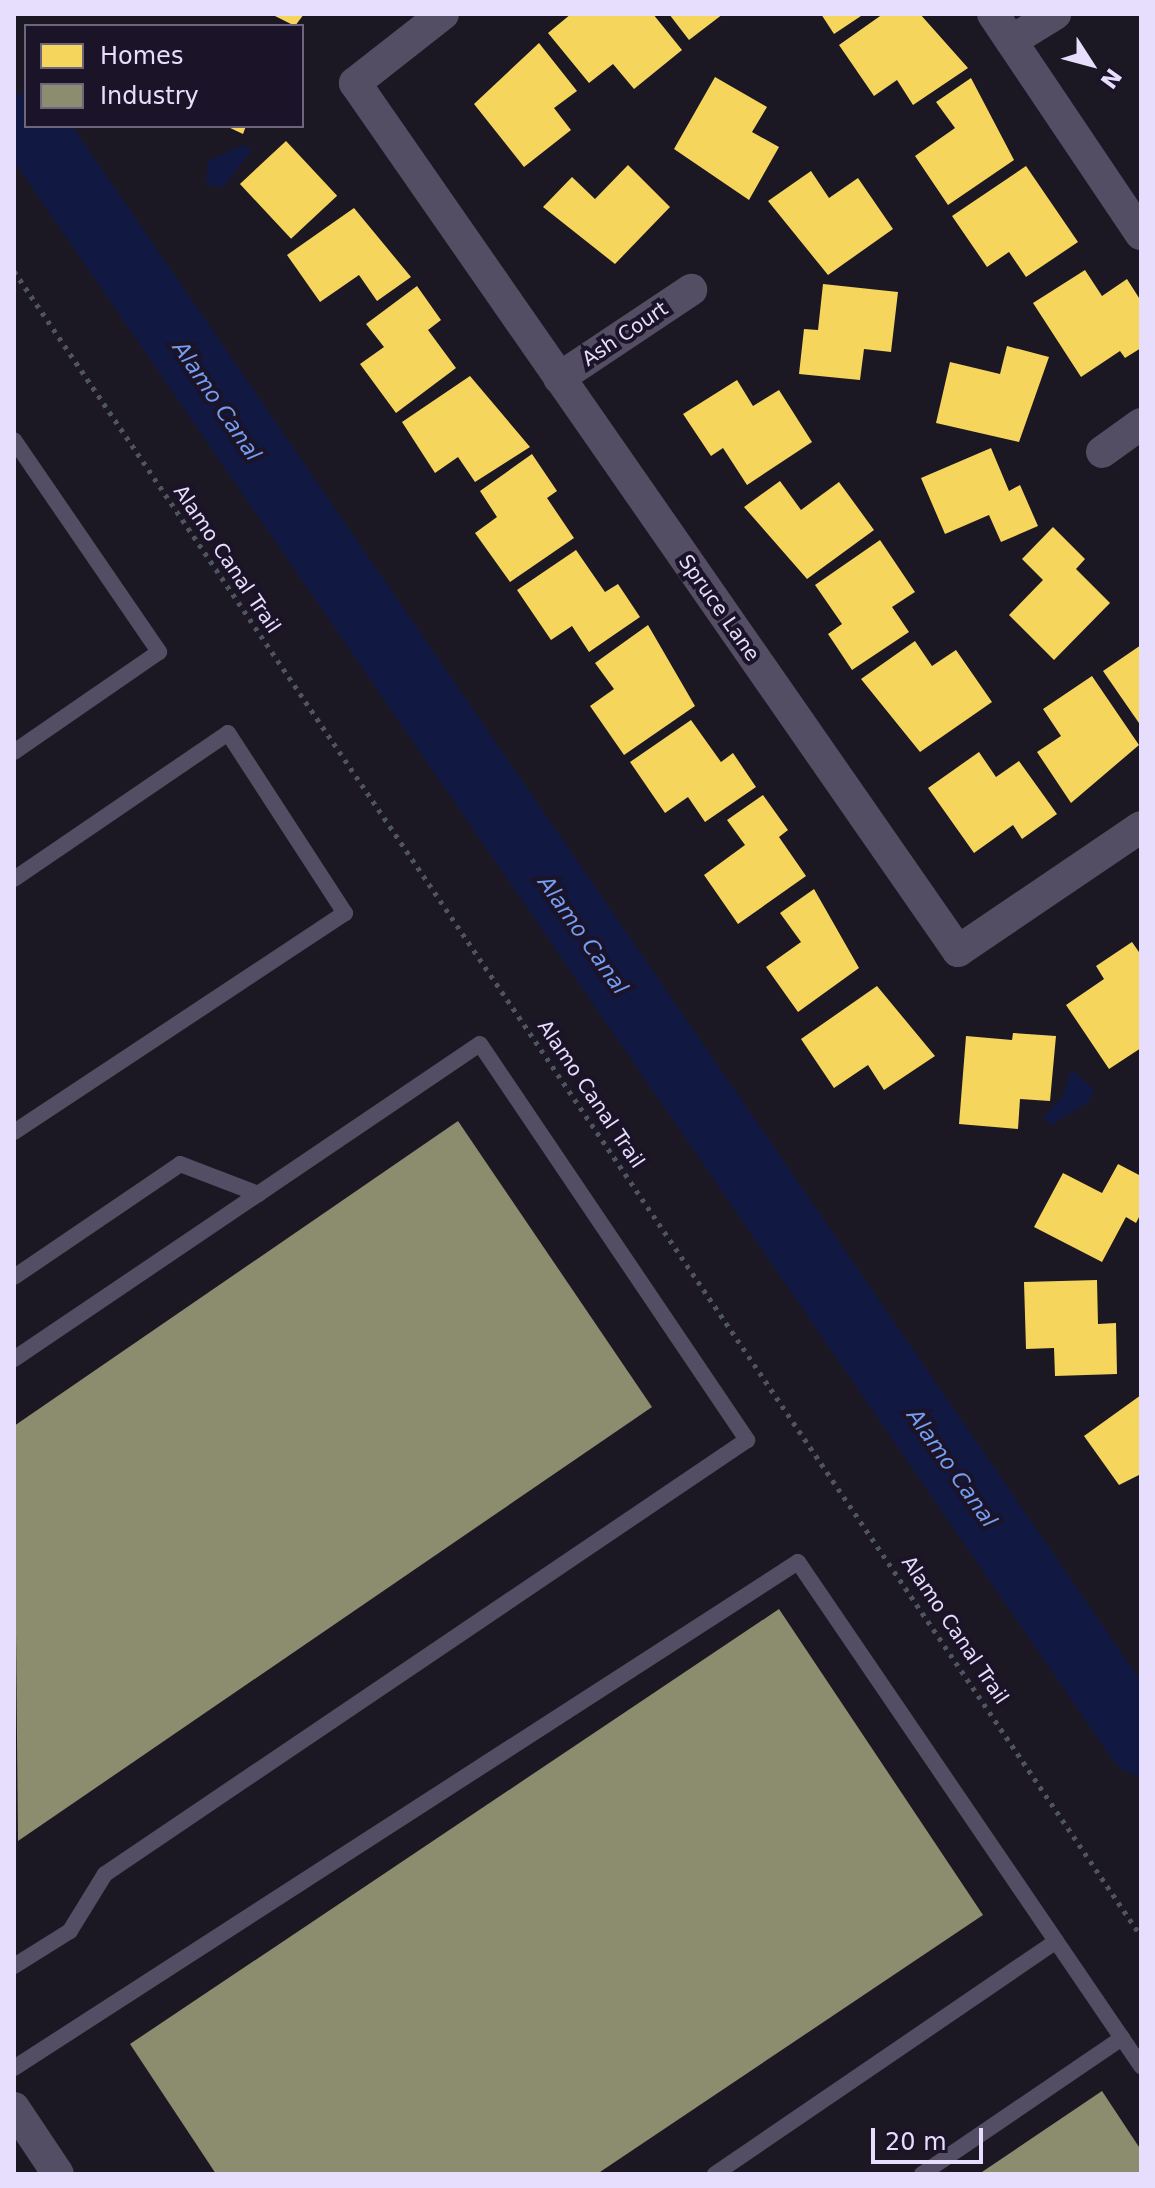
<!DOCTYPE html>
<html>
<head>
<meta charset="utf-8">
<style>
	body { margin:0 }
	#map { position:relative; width:1155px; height:2188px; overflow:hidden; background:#1c1823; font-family:"DejaVu Sans",sans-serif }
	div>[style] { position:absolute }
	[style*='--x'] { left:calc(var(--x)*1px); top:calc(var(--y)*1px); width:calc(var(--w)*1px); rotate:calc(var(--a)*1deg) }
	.water>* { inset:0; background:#111841 }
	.homes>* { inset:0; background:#f6d55c; transform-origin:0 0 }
	.industry>* { inset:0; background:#8c8c6e }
	.river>* { height:68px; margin:-34px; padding:0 34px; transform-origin:34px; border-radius:34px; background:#111841 }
	.path>* { height:5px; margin-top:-2.5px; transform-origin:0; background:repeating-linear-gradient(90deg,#4e5464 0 4px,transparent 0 10px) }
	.service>* { height:16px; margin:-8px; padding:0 8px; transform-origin:8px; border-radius:8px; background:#534e63 }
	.minor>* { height:32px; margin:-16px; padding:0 16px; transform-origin:16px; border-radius:16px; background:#534e63 }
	span { translate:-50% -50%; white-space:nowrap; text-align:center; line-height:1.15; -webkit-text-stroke:8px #1b1328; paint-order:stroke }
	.street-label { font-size:20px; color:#e7ddfc }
	.water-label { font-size:22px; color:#759ef2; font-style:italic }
	.frame { position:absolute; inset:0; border:16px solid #e7ddfc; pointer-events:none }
	.legend { position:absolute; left:24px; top:24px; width:280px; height:104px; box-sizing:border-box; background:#1b1328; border:2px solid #6d647d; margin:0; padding:10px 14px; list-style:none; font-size:24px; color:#e7ddfc }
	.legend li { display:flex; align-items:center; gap:16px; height:40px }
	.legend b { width:40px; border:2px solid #6d647d }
	.north { position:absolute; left:1051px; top:24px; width:80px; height:80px; -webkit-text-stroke:6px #1b1328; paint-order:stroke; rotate:126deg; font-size:22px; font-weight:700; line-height:32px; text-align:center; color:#e7ddfc }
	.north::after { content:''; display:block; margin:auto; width:28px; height:36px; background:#e7ddfc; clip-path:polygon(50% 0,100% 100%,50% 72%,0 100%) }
	.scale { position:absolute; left:871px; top:2128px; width:112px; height:36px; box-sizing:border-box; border:4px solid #e7ddfc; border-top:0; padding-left:10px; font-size:24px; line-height:28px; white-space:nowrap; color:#e7ddfc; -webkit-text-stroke:6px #1b1328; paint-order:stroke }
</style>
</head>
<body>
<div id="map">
	<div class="water">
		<div style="clip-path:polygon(243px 145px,252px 150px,223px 187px,206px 185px,208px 161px)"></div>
		<div style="clip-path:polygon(1071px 1069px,1094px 1090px,1089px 1102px,1051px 1125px,1043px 1118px,1063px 1096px)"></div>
	</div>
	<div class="homes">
		<div style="clip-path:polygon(271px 14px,304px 14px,295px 26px)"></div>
		<div style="clip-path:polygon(571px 14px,653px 14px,682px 50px,634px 89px,613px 64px,589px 83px,548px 33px)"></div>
		<div style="clip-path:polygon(669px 14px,723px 14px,689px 40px)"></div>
		<div style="clip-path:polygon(821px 14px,864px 14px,834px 34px)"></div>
		<div style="clip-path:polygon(883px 14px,920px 14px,968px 68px,913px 105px,897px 80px,874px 96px,839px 45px)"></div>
		<div style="clip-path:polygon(539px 43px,577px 91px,554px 108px,571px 130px,524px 167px,474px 104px)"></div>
		<div style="clip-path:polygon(715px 77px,767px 107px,752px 132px,779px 147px,749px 200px,674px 149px)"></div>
		<div style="clip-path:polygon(971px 78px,1014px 160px,948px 205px,915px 156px,955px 128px,936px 102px)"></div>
		<div style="clip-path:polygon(226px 126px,246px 126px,243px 134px)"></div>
		<div style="left:286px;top:141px;width:75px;height:63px;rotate:47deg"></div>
		<div style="clip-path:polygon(628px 165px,670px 207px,615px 264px,543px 207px,572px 177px,595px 199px)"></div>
		<div style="clip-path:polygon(1026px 166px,1078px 242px,1026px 277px,1009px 252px,987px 267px,952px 216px)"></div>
		<div style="clip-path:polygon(811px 171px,829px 198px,858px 178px,893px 229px,828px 275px,768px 201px)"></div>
		<div style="clip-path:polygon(354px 208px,411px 277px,377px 301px,359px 275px,320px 302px,287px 255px)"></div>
		<div style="clip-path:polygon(1085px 270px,1102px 296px,1127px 279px,1141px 301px,1141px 348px,1125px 358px,1120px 351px,1081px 377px,1033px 303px)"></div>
		<div style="clip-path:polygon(823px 284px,898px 292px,891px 352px,864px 349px,860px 380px,799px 374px,804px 329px,818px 330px)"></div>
		<div style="clip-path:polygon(417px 286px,441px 320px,428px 330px,456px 368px,396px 413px,360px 364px,384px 347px,366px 324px)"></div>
		<div style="clip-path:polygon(1007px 346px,1049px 357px,1019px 442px,936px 423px,950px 362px,1000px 374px)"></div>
		<div style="clip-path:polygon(470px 376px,530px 447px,475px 482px,458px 457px,435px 473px,402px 422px)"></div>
		<div style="clip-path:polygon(737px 380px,753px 406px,779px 390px,812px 442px,747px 485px,723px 448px,711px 456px,683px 414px)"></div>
		<div style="clip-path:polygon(991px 448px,1009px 491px,1020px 485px,1038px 526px,1001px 542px,989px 515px,945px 534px,921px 478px)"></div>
		<div style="clip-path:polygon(532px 454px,557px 491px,547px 498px,574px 538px,510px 582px,475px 533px,497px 517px,480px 491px)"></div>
		<div style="clip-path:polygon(780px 481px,801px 510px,839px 482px,874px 530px,807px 579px,744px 507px)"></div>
		<div style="clip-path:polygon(1053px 527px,1085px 559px,1076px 569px,1110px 603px,1054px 660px,1009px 615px,1043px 580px,1022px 559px)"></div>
		<div style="clip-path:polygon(880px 540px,915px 592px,892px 607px,909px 632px,852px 670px,828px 634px,842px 624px,815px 585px)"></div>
		<div style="clip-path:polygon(576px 550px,605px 592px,618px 584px,640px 617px,589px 652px,572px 626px,551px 640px,517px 590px)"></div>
		<div style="clip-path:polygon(648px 625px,695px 706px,624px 755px,590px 706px,614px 689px,595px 663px)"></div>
		<div style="clip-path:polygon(915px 641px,932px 666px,956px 650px,992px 702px,920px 752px,861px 679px)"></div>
		<div style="clip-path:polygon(1141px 645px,1141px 726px,1103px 671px)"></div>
		<div style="clip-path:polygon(1092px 676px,1139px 745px,1071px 803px,1037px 752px,1061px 736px,1043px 709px)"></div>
		<div style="clip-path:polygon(691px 720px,721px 762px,733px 753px,756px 787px,705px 822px,688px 797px,665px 813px,630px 762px)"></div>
		<div style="clip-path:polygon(979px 752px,996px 777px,1019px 761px,1057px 814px,1022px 839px,1013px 825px,974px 853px,928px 788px)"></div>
		<div style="clip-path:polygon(763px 795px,788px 830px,779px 837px,806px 876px,738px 924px,704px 875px,745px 845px,727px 820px)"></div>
		<div style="clip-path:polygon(814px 889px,859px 968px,798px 1012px,766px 967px,801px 942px,780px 913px)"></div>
		<div style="clip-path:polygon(1132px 942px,1141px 955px,1141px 1048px,1109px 1069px,1066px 1005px,1104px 979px,1096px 966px)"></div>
		<div style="clip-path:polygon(877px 986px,935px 1056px,884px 1090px,868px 1065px,834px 1088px,801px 1039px)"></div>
		<div style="clip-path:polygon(1013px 1033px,1056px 1036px,1050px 1101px,1020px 1099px,1018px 1129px,959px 1124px,966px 1036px,1012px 1040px)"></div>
		<div style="clip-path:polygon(1118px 1164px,1141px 1176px,1141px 1213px,1136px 1223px,1126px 1217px,1102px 1262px,1034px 1227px,1063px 1173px,1102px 1193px)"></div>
		<div style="clip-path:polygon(1097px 1280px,1098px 1324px,1116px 1323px,1117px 1374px,1055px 1376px,1054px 1348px,1026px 1349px,1024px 1282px)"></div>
		<div style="clip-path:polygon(1141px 1395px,1141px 1474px,1119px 1485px,1084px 1436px)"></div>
	</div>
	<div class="industry">
		<div style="clip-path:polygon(458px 1121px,652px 1407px,18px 1841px,14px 1426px)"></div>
		<div style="clip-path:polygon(779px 1609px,983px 1915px,597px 2174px,216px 2174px,130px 2044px)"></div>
		<div style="clip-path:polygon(1102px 2091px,1141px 2150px,1141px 2174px,979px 2174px)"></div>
	</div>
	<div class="river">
		<div style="--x:31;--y:126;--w:1960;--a:55.5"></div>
	</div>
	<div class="path">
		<div style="--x:14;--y:271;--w:2011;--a:55.91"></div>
	</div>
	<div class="service">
		<div style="--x:14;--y:440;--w:257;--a:55.6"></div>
		<div style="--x:159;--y:652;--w:176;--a:145.4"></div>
		<div style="--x:14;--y:879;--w:259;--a:-34.3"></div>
		<div style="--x:228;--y:733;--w:215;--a:57"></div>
		<div style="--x:345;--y:913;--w:397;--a:146.5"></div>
		<div style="--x:14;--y:1277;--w:201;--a:-34.2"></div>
		<div style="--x:180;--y:1164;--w:84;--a:21"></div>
		<div style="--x:14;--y:1359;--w:562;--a:-34.06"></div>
		<div style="--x:480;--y:1044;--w:478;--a:56"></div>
		<div style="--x:747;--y:1440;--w:775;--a:145.94"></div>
		<div style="--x:105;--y:1874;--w:67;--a:121.6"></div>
		<div style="--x:70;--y:1931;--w:66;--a:148"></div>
		<div style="--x:14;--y:2068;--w:933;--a:-32.84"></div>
		<div style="--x:798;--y:1562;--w:610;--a:55.76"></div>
		<div style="--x:715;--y:2174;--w:413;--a:-34.3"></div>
		<div style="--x:922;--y:2174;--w:242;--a:-34.2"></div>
	</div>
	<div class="minor">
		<div style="--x:443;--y:14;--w:112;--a:141.9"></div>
		<div style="--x:355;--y:83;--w:1057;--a:55.21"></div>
		<div style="--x:958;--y:951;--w:221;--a:-34.1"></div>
		<div style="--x:993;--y:14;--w:265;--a:56.1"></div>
		<div style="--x:1011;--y:41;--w:52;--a:-31.5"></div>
		<div style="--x:559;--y:378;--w:159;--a:-33.7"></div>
		<div style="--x:1102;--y:452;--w:48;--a:-35.7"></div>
		<div style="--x:14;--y:2108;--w:79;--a:56.3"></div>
	</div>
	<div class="street-label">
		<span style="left:625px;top:334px;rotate:-34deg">Ash Court</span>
		<span style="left:227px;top:559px;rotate:56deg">Alamo Canal Trail</span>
		<span style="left:719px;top:608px;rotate:55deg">Spruce Lane</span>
		<span style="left:591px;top:1094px;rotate:56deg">Alamo Canal Trail</span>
		<span style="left:955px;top:1630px;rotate:56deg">Alamo Canal Trail</span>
	</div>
	<div class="water-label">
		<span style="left:217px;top:401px;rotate:56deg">Alamo Canal</span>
		<span style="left:583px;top:935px;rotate:55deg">Alamo Canal</span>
		<span style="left:952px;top:1468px;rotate:55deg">Alamo Canal</span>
	</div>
	<div class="frame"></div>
	<ul class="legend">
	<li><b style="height:22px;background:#f6d55c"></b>Homes</li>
	<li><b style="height:22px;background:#8c8c6e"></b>Industry</li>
	</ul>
	<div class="north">N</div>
	<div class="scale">20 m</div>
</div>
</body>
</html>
